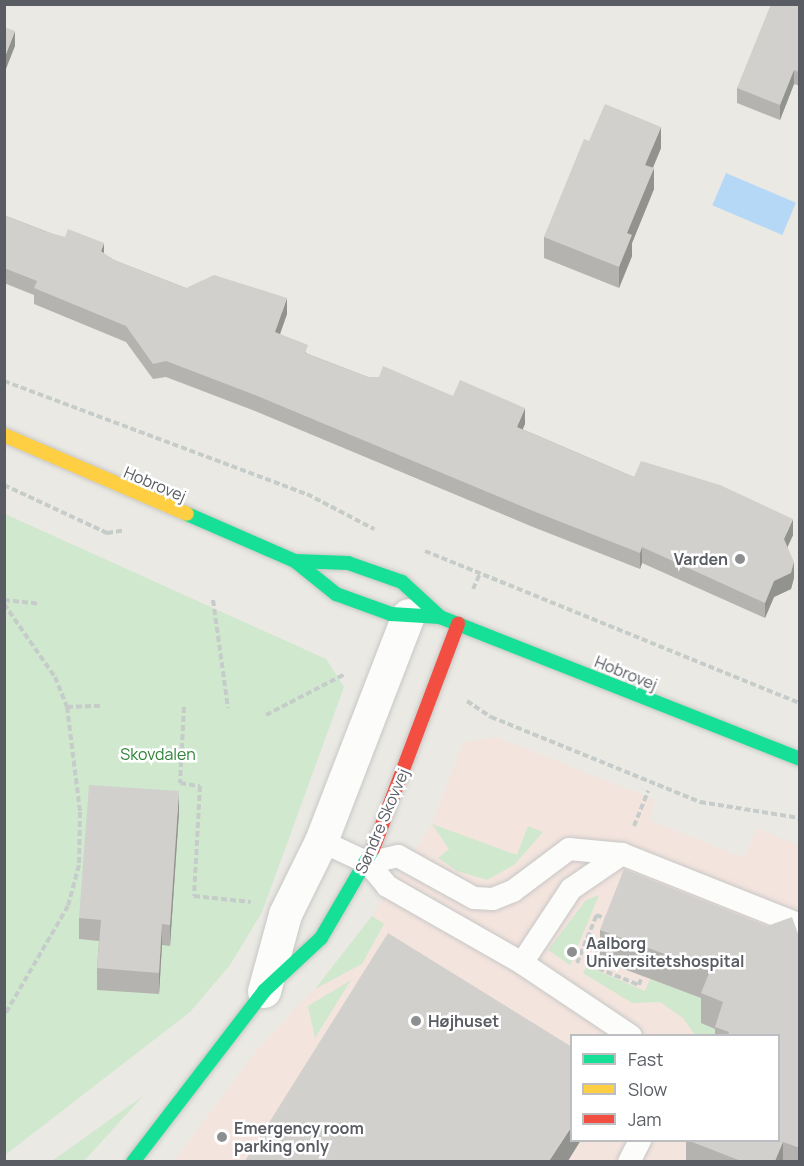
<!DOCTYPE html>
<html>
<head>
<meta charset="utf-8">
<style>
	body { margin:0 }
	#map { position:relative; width:804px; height:1166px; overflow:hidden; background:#eae9e3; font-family:Manrope,sans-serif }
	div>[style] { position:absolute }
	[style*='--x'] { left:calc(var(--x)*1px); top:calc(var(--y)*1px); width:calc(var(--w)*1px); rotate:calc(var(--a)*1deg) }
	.medical>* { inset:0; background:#f4e4de }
	.green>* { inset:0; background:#d0e8ce }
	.water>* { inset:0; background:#b6d8f7; transform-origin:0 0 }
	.path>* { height:4px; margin-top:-2px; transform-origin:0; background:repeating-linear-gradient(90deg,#c6ccc9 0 6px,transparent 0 9px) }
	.roads { filter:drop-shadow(0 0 2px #c7c7c6) drop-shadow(0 0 2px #c7c7c6) }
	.lane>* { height:22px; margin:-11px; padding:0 11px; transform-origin:11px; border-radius:11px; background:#fcfcfb }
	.street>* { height:33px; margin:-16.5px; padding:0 16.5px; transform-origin:16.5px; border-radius:16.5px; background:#fcfcfb }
	.fast>* { height:14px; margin:-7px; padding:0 7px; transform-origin:7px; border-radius:7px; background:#16e098 }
	.slow>* { height:14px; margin:-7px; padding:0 7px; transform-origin:7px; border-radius:7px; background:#ffcf43 }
	.jam>* { height:14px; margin:-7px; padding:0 7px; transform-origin:7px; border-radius:7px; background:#f24e42 }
	.wall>* { inset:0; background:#b4b3af }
	.shaded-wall>* { inset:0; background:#92928f }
	.building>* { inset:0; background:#d1d0cc }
	.dots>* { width:16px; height:16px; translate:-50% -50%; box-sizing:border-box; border:3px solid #fff; border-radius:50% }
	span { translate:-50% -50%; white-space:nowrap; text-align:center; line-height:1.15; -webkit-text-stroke:5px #fff; paint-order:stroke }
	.street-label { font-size:16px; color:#595d63 }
	.poi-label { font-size:16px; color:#595d63; font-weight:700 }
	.right { translate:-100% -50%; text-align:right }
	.left { translate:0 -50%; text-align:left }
	.park-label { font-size:16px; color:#2f8437 }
	.frame { position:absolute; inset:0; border:6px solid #595d63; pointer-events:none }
	.legend { position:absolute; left:570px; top:1034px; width:210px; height:108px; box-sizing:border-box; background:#fff; border:2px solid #bdbec1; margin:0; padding:8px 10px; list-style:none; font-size:18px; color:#595d63 }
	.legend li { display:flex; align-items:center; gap:12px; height:30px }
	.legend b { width:30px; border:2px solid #bdbec1 }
</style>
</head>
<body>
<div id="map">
	<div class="medical">
		<div style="clip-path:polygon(evenodd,496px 737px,655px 800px,649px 820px,744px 858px,757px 828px,799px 846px,799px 1161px,173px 1162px,259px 1047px,315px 989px,372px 916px,432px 824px,463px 743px,496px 737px,572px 1036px,778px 1036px,778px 1140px,572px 1140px,572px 1036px)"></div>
	</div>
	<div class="green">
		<div style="clip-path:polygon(5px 514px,326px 659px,344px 687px,262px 912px,230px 965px,190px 1012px,5px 1155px)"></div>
		<div style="clip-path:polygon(432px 824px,517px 855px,528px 826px,543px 832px,514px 865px,487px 880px,457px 871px,438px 858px,449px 849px)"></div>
		<div style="clip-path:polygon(599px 895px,570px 965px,548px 950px,586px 900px)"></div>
		<div style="clip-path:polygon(372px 916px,384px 924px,362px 964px,315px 989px)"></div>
		<div style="clip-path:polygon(587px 966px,645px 991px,650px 979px,710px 1001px,722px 1035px,695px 1035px,683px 1018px,660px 1002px,632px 1003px,583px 973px)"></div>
		<div style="clip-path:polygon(351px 980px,315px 1038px,308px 1006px)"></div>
		<div style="clip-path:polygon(143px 1096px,84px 1161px,52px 1161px)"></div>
	</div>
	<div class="water">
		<div style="left:726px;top:173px;width:76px;height:35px;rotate:23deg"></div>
	</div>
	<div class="path">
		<div style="--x:4;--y:381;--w:323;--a:20.5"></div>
		<div style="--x:307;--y:494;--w:76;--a:27.6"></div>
		<div style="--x:4;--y:485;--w:114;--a:25"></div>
		<div style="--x:107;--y:533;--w:18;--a:-9"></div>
		<div style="--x:425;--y:551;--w:405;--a:22.1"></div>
		<div style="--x:473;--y:589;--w:17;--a:-66"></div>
		<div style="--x:4;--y:600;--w:36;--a:6"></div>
		<div style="--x:213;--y:600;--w:109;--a:82.1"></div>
		<div style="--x:4;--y:604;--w:89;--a:55.1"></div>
		<div style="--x:55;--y:677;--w:32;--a:68"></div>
		<div style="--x:67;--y:707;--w:106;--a:82.9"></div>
		<div style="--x:80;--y:812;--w:53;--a:91.1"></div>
		<div style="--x:79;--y:865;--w:42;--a:105"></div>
		<div style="--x:68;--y:906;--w:127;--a:120.2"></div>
		<div style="--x:467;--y:701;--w:29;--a:34"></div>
		<div style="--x:491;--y:717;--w:226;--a:22.1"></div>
		<div style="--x:700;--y:802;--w:101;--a:9.1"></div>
		<div style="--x:67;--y:707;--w:33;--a:-2"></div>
		<div style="--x:184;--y:707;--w:76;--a:93"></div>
		<div style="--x:180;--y:783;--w:20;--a:9"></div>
		<div style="--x:200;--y:786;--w:110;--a:93.1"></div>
		<div style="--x:194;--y:896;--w:57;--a:6"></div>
		<div style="--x:266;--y:715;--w:89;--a:-27.4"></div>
		<div style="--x:634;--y:826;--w:38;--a:-68"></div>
		<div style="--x:596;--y:915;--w:15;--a:20"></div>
		<div style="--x:602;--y:938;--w:30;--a:114"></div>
		<div style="--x:590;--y:965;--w:53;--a:22.2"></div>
		<div style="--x:639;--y:985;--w:9;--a:-72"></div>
		<div style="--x:577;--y:963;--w:53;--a:-67.8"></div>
	</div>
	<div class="roads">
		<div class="lane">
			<div style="--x:321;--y:841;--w:52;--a:25.1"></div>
			<div style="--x:368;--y:863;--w:30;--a:50"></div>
			<div style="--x:387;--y:886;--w:155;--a:29.7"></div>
			<div style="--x:522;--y:963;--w:131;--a:33.8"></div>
			<div style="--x:368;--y:863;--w:31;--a:-13"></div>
			<div style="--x:398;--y:856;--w:87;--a:28.9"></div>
			<div style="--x:474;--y:898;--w:19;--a:3"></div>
			<div style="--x:493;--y:899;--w:22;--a:-22"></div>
			<div style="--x:513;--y:891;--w:70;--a:-36.9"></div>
			<div style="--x:569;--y:849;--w:53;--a:5.4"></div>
			<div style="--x:622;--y:854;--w:192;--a:21.7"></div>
			<div style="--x:522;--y:963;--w:89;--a:-56.5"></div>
			<div style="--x:571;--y:889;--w:62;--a:-34.5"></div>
			<div style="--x:629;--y:1162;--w:25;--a:-63"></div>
		</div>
		<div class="street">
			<div style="--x:264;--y:991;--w:80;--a:-74.7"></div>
			<div style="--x:285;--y:914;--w:81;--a:-63.7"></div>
			<div style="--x:321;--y:841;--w:242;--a:-68.9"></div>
		</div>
		<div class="fast">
			<div style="--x:187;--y:514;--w:118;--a:23.5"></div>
			<div style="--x:295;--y:561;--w:53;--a:38.8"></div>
			<div style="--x:336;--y:594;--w:59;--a:20"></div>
			<div style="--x:391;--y:614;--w:49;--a:3.5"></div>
			<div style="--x:440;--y:617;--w:387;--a:21.5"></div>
			<div style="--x:295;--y:561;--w:53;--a:2.2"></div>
			<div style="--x:348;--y:563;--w:57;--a:19.4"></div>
			<div style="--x:402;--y:582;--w:52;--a:42.6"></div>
			<div style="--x:133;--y:1162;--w:215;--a:-52.5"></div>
			<div style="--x:264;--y:991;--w:78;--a:-42.9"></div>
			<div style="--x:321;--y:938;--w:103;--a:-59.7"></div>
		</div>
		<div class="slow">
			<div style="--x:4;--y:435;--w:199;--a:23.3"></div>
		</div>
		<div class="jam">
			<div style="--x:373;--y:849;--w:241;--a:-69.3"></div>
		</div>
	</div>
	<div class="wall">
		<div style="clip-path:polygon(800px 4px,800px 86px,794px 84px,780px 120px,737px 103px,737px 88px)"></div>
		<div style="clip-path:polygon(589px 141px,661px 148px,653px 168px,654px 189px,632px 243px,632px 256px,619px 288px,544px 258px,544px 237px)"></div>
		<div style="clip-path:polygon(4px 215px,104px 254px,114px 260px,186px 288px,287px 314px,280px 334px,308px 354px,368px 377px,453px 396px,525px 424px,522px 429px,634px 477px,793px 535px,787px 547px,794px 578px,791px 589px,774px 597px,765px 618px,642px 563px,640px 569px,533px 527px,255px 411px,166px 377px,153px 379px,126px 342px,34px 304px,34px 295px,4px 283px)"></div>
		<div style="clip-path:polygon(179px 812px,170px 946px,162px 945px,159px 994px,97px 990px,97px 968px,99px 941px,79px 939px,79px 918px)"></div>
		<div style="clip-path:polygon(600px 930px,800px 939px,800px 1161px,686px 1161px,686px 1140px,778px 1035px,715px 1035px,715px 1029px,701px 1023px,701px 998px,600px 960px)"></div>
	</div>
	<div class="shaded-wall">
		<div style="clip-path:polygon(15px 31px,15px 46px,4px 74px,4px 59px)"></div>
		<div style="clip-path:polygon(794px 70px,794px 84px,780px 120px,780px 105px)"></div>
		<div style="clip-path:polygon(661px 127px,661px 148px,645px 186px,645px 165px)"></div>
		<div style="clip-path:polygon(654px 168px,654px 189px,632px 243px,632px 256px,619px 288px,619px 267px,627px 233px)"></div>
		<div style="clip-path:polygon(104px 243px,104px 259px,101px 251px)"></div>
		<div style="clip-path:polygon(287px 298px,287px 314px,275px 348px,275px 332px)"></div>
		<div style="clip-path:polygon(525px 408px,525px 424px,517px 443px,517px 427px)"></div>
		<div style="clip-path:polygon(793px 519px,793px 535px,784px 555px,784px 539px)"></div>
		<div style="clip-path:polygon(642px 547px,642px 563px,640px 569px,640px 553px)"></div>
		<div style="clip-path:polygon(794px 562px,794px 578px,791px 589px,774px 597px,765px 618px,765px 603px,774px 581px)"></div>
		<div style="clip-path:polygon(179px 791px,179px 812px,170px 946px,170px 925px)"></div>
		<div style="clip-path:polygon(162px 924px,162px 945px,159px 994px,159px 973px)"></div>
		<div style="clip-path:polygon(572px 1126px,572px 1140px,581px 1140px,568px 1161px,549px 1161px)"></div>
		<div style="clip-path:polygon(783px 1142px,783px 1161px,775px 1161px)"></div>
	</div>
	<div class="building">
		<div style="clip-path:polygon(771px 4px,800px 4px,800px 72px,794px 70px,780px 105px,737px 88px)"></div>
		<div style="clip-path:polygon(4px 27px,15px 31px,4px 59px)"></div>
		<div style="clip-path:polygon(605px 104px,661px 127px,645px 165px,654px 168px,627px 233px,632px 235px,619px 267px,544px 237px,584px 139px,589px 141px)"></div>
		<div style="clip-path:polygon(4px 215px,44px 231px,65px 237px,68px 229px,104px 243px,101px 251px,114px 260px,186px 288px,214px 275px,287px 298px,275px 332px,308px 345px,305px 353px,368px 377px,379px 377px,383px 366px,453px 396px,460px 380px,525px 408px,517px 427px,634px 477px,641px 461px,720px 485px,793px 519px,784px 539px,794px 562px,791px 573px,774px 581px,765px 603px,642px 547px,640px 553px,533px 511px,255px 395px,166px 361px,153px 364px,126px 326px,34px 288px,37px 281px,4px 268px)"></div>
		<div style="clip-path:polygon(89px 785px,179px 791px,170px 925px,162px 924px,159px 973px,97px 968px,101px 920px,79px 918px)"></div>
		<div style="clip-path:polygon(624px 869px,767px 926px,792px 917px,800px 939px,800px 1148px,783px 1142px,775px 1161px,741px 1161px,687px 1140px,778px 1140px,778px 1035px,728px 1035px,729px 1032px,715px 1027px,723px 1002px,701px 993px,710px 971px,600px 930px)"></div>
		<div style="clip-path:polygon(388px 933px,572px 1047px,572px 1126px,549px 1161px,245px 1161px)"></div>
	</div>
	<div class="dots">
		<div style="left:740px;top:559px;background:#8c8e90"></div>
		<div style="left:572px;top:952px;background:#8c8e90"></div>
		<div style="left:416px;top:1021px;background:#8c8e90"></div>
		<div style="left:222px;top:1137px;background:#8c8e90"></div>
	</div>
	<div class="street-label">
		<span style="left:155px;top:484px;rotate:23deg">Hobrovej</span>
		<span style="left:626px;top:673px;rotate:22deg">Hobrovej</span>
		<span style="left:382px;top:821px;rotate:-67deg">Søndre Skovvej</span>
	</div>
	<div class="poi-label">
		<span class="right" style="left:728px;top:559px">Varden</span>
		<span class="left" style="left:586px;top:952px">Aalborg<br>Universitetshospital</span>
		<span class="left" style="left:428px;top:1021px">Højhuset</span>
		<span class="left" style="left:234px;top:1137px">Emergency room<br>parking only</span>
	</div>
	<div class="park-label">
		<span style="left:158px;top:754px">Skovdalen</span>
	</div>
	<div class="frame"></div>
	<ul class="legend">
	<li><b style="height:8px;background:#16e098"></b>Fast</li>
	<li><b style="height:8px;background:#ffcf43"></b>Slow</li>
	<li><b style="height:8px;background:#f24e42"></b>Jam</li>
	</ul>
</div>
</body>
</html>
